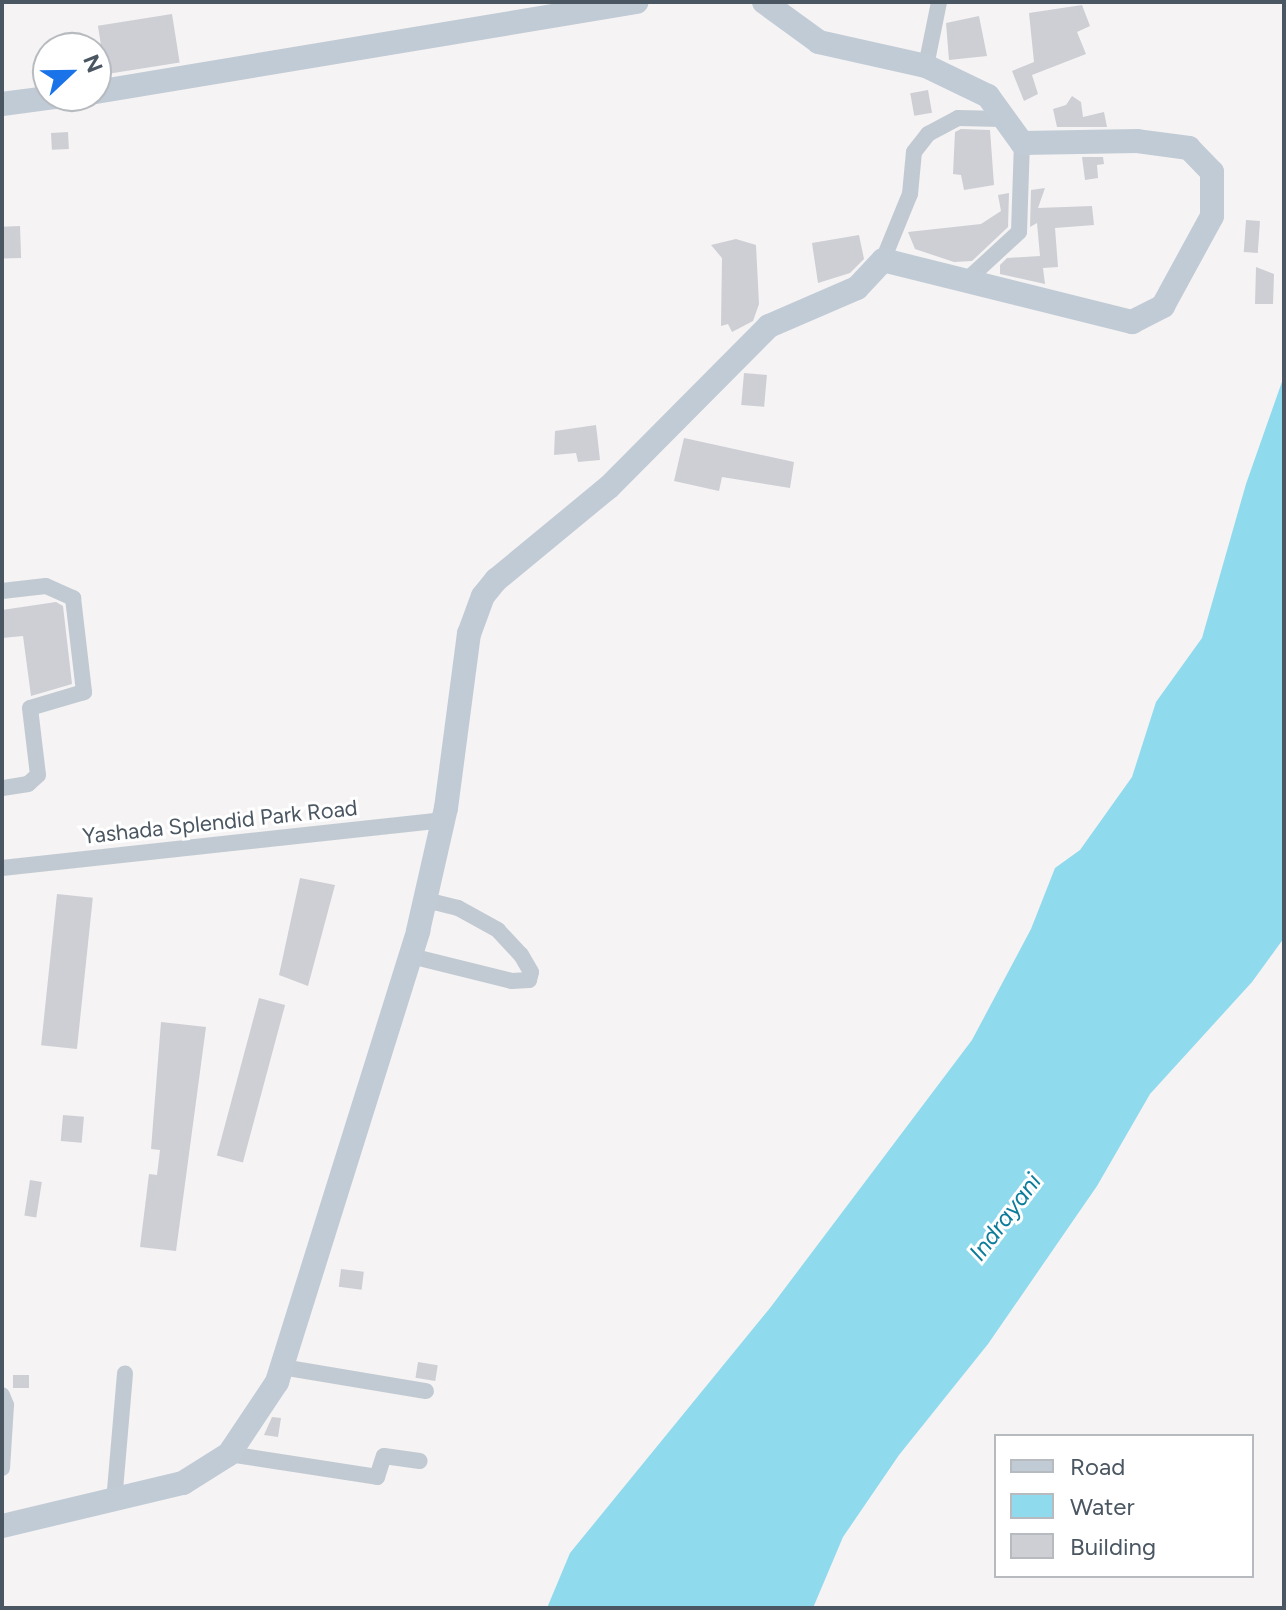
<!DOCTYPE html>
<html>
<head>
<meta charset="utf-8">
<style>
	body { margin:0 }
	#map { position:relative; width:1286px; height:1610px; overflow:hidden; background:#f5f3f3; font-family:Figtree,sans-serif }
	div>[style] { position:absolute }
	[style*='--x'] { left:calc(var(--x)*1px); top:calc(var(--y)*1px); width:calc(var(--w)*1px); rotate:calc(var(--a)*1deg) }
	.water>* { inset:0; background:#90daee }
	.building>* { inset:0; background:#cdcfd5; transform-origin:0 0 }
	.street>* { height:16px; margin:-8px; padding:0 8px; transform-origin:8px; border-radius:8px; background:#c1cad2 }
	.secondary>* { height:24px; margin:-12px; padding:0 12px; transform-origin:12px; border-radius:12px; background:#c1cbd6 }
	span { translate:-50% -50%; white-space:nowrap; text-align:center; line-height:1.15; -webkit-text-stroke:6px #fff; paint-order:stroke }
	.street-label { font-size:22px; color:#4a5661 }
	.water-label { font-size:24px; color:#0c7c9b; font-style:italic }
	.frame { position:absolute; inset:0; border:4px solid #4a5661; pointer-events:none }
	.legend { position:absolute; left:994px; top:1434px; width:260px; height:144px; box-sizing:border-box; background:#fff; border:2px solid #b7bbc0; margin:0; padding:10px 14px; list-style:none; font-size:24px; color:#4a5661 }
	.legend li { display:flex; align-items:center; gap:16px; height:40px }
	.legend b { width:40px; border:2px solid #b7bbc0 }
	.north { position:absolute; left:32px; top:32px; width:80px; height:80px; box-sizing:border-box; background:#fff; border:2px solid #b7bbc0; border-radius:50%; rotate:68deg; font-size:22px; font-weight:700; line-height:32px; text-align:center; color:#4a5661 }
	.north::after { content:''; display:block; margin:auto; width:28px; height:36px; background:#1a73e8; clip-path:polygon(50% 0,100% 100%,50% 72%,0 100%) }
</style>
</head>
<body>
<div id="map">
	<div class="water">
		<div style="clip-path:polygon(1284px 376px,1284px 938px,1252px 982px,1150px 1094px,1097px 1186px,988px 1344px,899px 1455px,843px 1537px,813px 1608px,547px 1608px,570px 1553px,770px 1308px,972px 1040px,1031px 929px,1055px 868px,1080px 850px,1132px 777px,1156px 702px,1202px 638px,1246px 484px)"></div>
	</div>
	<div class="building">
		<div style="clip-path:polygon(1082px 5px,1090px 26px,1077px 32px,1086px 54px,1032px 75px,1038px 94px,1024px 101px,1012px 71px,1034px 62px,1029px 13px)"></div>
		<div style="left:172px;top:14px;width:49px;height:75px;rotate:81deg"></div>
		<div style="clip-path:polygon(979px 16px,987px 56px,949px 60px,946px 23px)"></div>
		<div style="left:928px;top:90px;width:23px;height:18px;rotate:80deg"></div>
		<div style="clip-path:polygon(1072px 96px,1081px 102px,1083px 117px,1104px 112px,1107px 127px,1057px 127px,1053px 109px,1066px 105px)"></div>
		<div style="clip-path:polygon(961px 129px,990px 130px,994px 185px,964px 190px,961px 175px,953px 174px,955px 132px)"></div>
		<div style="left:68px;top:132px;width:17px;height:17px;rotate:87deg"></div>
		<div style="clip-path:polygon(1082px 157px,1103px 157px,1104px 164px,1097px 165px,1098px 178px,1085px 180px)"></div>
		<div style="clip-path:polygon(1045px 188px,1038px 208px,1092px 206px,1094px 225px,1055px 228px,1058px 267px,1043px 268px,1045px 284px,1000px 274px,1000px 265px,1007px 258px,1040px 256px,1037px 223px,1030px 227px,1031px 190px)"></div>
		<div style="clip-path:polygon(1009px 193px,1008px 227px,972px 261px,954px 262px,915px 249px,908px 232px,981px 224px,1001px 211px,998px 195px)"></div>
		<div style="left:1246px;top:220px;width:14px;height:32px;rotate:4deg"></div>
		<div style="left:20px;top:226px;width:32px;height:18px;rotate:88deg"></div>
		<div style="clip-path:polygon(859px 235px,864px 259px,850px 273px,818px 283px,812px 243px)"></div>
		<div style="clip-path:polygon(736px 239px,756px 245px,759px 304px,753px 321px,732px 332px,728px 324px,721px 326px,722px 258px,711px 245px)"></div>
		<div style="clip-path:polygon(1256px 267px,1274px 274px,1273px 304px,1255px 304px)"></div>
		<div style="left:744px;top:373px;width:23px;height:32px;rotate:5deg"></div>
		<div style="clip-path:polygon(596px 425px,600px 460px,578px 462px,576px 453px,554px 455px,555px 431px)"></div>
		<div style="clip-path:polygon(684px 438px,794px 462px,790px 488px,722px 477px,719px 491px,674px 481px)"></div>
		<div style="clip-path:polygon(56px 602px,63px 606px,72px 684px,31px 696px,23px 636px,2px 638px,2px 610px)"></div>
		<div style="clip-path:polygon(300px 878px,335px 885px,308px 986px,279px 975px)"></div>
		<div style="left:57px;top:894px;width:36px;height:152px;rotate:6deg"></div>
		<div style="left:259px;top:998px;width:27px;height:163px;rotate:15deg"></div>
		<div style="clip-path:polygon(161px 1022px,206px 1027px,176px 1251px,140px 1247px,149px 1174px,157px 1175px,160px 1150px,151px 1149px)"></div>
		<div style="left:63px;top:1115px;width:21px;height:26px;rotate:5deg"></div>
		<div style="left:30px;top:1180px;width:12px;height:36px;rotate:9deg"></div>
		<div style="left:341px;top:1269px;width:23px;height:18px;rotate:7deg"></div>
		<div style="left:418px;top:1362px;width:20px;height:16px;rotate:9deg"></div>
		<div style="left:13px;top:1375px;width:16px;height:13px"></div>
		<div style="clip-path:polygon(272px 1417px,281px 1418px,278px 1437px,264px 1435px)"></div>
	</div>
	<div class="street">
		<div style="--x:926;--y:66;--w:65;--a:-78.5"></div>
		<div style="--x:883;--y:260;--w:71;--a:-67.8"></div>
		<div style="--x:910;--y:194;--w:42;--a:-84.6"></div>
		<div style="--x:914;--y:152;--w:23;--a:-52"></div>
		<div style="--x:928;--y:134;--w:34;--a:-28"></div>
		<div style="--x:958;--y:118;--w:44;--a:1.3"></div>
		<div style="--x:969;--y:278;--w:68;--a:-42.6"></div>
		<div style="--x:1019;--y:232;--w:89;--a:-88.1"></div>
		<div style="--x:2;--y:591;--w:44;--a:-6.5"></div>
		<div style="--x:46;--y:586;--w:30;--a:24"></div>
		<div style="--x:73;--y:598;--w:95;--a:83.3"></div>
		<div style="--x:84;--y:692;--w:56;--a:163.5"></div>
		<div style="--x:30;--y:708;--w:67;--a:83.2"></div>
		<div style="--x:38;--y:775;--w:13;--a:138"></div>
		<div style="--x:28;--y:784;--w:26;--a:171"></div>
		<div style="--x:2;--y:868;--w:445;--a:-6.2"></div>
		<div style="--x:411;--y:956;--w:104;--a:13.9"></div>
		<div style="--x:512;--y:981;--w:17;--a:-3"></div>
		<div style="--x:529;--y:980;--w:8;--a:-76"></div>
		<div style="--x:531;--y:972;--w:20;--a:-120"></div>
		<div style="--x:521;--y:955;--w:34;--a:-133"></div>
		<div style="--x:498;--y:930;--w:46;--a:-151.2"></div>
		<div style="--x:458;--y:908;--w:33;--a:-166"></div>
		<div style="--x:282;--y:1367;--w:146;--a:9.5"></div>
		<div style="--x:2;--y:1395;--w:11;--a:68"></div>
		<div style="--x:6;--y:1405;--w:63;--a:93.6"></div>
		<div style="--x:229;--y:1454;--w:150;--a:8.8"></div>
		<div style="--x:377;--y:1477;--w:22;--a:-72"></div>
		<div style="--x:384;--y:1456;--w:36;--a:8"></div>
		<div style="--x:114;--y:1502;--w:129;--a:-85.1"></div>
	</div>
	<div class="secondary">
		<div style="--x:96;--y:92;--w:548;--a:-9.45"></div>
		<div style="--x:2;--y:104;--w:62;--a:-7.5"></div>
		<div style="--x:2;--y:1526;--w:186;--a:-13.4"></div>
		<div style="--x:183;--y:1483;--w:54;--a:-32.2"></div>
		<div style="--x:229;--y:1454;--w:87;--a:-56.3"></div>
		<div style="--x:277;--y:1382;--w:473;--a:-72.6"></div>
		<div style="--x:418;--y:931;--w:126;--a:-77.2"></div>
		<div style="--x:446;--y:808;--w:176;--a:-82.5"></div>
		<div style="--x:469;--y:634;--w:40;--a:-69.8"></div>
		<div style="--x:483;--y:596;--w:21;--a:-51"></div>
		<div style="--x:496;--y:580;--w:146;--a:-39.5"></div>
		<div style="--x:609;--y:487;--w:227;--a:-45.2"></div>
		<div style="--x:769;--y:326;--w:96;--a:-23.4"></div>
		<div style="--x:857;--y:288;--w:38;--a:-47"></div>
		<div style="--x:883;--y:260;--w:257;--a:14"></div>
		<div style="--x:1132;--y:322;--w:35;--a:-27"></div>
		<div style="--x:1163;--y:306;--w:102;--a:-61.4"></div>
		<div style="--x:1212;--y:216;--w:44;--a:-90"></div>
		<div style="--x:1212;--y:172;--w:33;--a:-134"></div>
		<div style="--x:1189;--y:148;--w:52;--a:-172.3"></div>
		<div style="--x:1137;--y:141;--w:115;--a:179"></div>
		<div style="--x:1022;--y:143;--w:58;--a:-125.9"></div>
		<div style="--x:988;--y:96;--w:69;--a:-154.2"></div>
		<div style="--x:926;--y:66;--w:110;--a:-167.4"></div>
		<div style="--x:819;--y:42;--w:68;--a:-144"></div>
	</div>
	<div class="street-label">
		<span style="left:220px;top:822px;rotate:-6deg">Yashada Splendid Park Road</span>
	</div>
	<div class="water-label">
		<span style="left:1005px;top:1217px;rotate:-53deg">Indrayani</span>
	</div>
	<div class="frame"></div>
	<ul class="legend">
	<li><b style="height:10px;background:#c1cbd6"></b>Road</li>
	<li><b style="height:22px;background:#90daee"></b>Water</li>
	<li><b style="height:22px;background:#cdcfd5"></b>Building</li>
	</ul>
	<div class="north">N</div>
</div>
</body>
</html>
